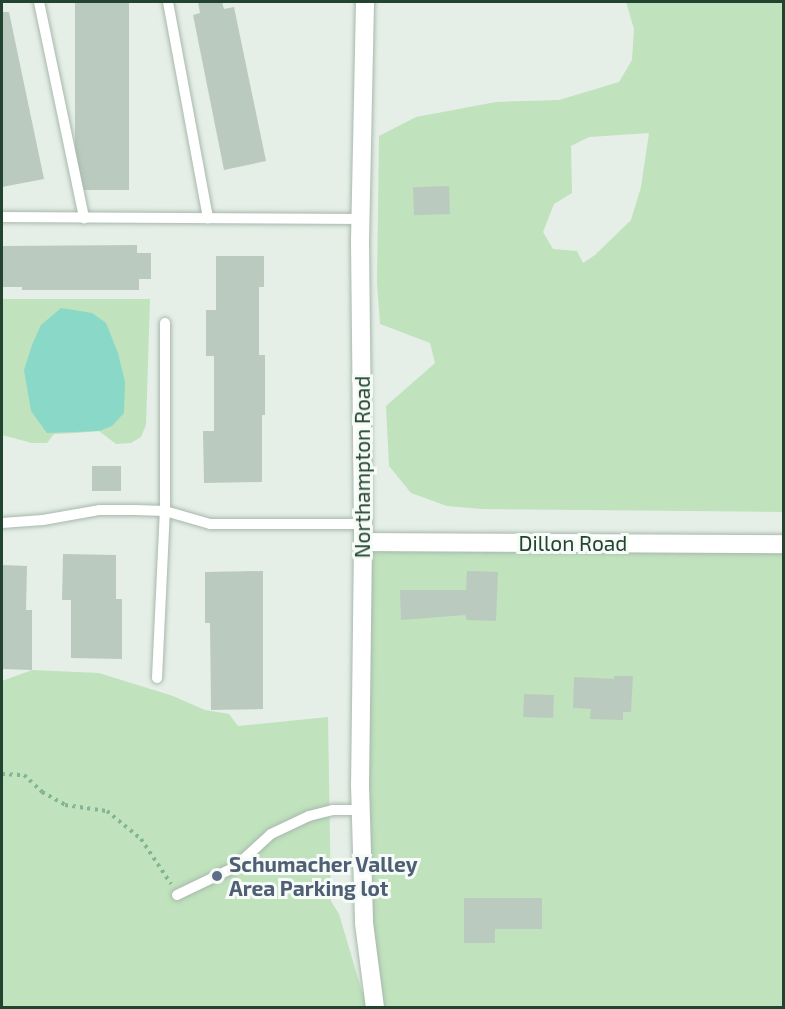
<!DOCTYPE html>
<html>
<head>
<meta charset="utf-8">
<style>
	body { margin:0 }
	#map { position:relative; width:785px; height:1009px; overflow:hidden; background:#e5efe7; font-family:"Exo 2",sans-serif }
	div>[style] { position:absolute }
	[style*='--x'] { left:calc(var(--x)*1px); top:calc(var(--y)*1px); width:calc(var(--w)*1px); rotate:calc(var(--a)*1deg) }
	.green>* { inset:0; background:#c0e2bd; transform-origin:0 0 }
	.water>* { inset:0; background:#89d8c8 }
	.building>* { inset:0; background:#bacabf; transform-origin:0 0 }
	.path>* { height:4px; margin-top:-2px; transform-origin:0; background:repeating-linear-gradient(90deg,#83b594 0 3px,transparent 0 7.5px) }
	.roads { filter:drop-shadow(0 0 2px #a7b8ac) drop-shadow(0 0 2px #a7b8ac) }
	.service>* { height:10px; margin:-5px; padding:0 5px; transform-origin:5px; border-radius:5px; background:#fff }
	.minor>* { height:18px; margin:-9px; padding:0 9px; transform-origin:9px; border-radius:9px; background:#fff }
	.tertiary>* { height:18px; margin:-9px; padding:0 9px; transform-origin:9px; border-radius:9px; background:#fff }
	.dots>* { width:16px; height:16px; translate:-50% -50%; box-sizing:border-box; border:3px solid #f6fbf7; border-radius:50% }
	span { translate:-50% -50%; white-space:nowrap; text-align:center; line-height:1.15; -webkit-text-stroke:6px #f6fbf7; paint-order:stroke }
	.street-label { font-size:21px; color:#22432f }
	.service-label { font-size:21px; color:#4e5e75; font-weight:700 }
	.left { translate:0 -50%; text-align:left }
	.frame { position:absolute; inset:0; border:3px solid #22432f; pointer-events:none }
</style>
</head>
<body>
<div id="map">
	<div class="green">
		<div style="clip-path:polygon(evenodd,626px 2px,783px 2px,783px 512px,482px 509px,447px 506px,411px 493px,389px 466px,386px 406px,435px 363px,430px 343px,380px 324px,377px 283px,379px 136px,416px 117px,496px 102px,559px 100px,619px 82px,632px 60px,634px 29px,626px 2px,649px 133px,641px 187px,631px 220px,595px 255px,583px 263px,577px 251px,553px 249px,543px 232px,554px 204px,572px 193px,571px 146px,589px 137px,649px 133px)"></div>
		<div style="clip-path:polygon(2px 299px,150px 299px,146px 425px,141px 437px,131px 443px,116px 444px,99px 431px,76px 433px,54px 434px,47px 443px,32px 443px,2px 435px)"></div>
		<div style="left:363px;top:542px;width:420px;height:465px"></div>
		<div style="clip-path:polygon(32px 670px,99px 673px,173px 696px,205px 710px,229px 714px,238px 726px,328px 717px,331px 901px,339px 914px,363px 995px,363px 1007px,2px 1008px,2px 681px)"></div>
	</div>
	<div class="water">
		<div style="clip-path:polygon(61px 308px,92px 313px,106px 323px,118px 353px,125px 382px,124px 413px,112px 426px,99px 431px,47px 433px,31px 411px,24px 370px,32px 345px,41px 325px)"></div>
	</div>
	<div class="building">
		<div style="left:75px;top:2px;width:54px;height:188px"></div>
		<div style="clip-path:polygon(198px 2px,222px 2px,224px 9px,234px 7px,266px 161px,224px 170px,193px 15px,200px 13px)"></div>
		<div style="clip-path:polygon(2px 12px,9px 12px,44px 179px,2px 187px)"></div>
		<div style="left:449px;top:186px;width:28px;height:36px;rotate:88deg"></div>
		<div style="clip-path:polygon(137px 245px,137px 253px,151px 253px,151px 279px,139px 279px,139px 290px,22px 290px,22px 287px,2px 287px,2px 246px)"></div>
		<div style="clip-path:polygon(216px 256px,264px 256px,264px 287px,259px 287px,259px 355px,265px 355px,265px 415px,262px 415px,262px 482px,204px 483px,203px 431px,214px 431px,214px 356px,206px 356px,206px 310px,216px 310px)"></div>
		<div style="left:92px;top:466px;width:29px;height:25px"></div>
		<div style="clip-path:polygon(63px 554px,116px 555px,116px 599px,122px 599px,122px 659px,71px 658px,71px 600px,62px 600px)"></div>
		<div style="clip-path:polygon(2px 565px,27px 566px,26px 610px,32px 610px,32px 670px,2px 669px)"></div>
		<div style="clip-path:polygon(263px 571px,263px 709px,211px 710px,210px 623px,205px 623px,205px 572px)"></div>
		<div style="clip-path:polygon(467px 571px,498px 572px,496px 621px,467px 620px,465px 615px,401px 620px,400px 590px,466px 590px)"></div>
		<div style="clip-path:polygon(614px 676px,633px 676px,631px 712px,623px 712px,623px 720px,590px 719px,591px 709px,573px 708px,574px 677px,614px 679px)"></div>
		<div style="left:524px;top:694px;width:30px;height:23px;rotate:2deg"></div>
		<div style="clip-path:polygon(464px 898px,542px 898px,542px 929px,495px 929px,495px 943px,464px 943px)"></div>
	</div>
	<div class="path">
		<div style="--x:2;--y:774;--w:22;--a:3"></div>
		<div style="--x:24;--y:775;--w:25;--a:43"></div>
		<div style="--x:42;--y:792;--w:26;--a:29"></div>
		<div style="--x:65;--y:805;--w:42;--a:8.1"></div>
		<div style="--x:107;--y:811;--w:44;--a:39.5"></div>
		<div style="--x:141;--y:839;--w:54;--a:56.3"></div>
	</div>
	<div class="roads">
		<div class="service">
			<div style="--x:39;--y:2;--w:221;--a:78.2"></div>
			<div style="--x:168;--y:2;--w:220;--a:79.5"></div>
			<div style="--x:2;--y:217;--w:359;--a:0.3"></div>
			<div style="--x:2;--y:523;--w:41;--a:-4.2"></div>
			<div style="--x:43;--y:520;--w:58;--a:-10"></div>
			<div style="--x:100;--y:510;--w:35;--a:0"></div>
			<div style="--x:135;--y:510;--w:30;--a:2"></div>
			<div style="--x:165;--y:511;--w:47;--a:16.1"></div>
			<div style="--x:210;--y:524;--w:153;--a:0"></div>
			<div style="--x:157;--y:678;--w:167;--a:-87.3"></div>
			<div style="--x:165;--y:511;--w:188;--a:-90"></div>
			<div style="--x:177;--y:895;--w:64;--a:-25.8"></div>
			<div style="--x:235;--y:867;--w:49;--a:-42.5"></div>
			<div style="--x:271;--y:834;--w:42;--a:-25.3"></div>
			<div style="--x:309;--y:816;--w:25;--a:-14"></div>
			<div style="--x:333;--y:810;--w:28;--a:0"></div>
		</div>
		<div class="minor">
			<div style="--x:363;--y:542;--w:421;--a:0.3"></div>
		</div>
		<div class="tertiary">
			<div style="--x:365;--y:2;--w:240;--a:91.2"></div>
			<div style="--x:360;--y:242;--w:300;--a:89.4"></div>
			<div style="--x:363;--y:542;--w:243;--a:90.7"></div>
			<div style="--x:360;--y:785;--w:138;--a:88.3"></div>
			<div style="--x:364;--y:923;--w:86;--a:82.6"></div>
		</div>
	</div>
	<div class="dots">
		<div style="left:217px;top:876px;background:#5c6f8a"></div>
	</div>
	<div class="street-label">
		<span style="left:362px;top:467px;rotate:-90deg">Northampton Road</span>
		<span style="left:573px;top:543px">Dillon Road</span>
	</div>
	<div class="service-label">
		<span class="left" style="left:229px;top:876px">Schumacher Valley<br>Area Parking lot</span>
	</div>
	<div class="frame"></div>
</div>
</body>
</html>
